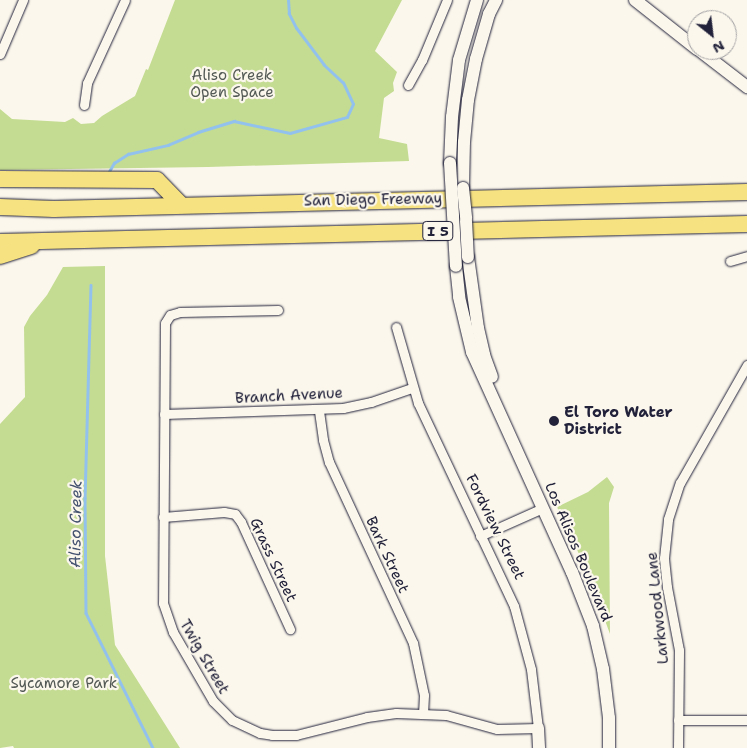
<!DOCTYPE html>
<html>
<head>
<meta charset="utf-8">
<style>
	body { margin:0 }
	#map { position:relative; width:747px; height:748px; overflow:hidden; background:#fbf7ec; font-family:"Shantell Sans",sans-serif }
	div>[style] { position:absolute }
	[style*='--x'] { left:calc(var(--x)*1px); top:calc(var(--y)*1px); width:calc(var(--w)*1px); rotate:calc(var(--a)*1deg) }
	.green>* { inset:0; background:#c4dc92 }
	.stream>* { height:2.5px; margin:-1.25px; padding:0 1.25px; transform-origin:1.25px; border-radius:1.25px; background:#92c1ed }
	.roads { filter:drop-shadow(0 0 1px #22223b) drop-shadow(0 0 1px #22223b) }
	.street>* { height:9px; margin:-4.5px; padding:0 4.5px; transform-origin:4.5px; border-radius:4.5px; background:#fbf7ec }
	.secondary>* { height:12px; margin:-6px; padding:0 6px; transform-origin:6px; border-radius:6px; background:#fbf7ec }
	.highway>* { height:16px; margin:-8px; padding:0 8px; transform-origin:8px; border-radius:8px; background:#f6e281 }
	.bridges { filter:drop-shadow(0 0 1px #22223b) drop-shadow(0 0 1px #22223b) }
	.secondary-bridge>* { height:12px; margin:-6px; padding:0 6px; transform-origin:6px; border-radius:6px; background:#fbf7ec }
	.dots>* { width:14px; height:14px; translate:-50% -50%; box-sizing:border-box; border:2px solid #fbf7ec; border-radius:50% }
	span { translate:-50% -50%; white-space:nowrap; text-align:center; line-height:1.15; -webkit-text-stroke:4.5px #fbf7ec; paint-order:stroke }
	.shield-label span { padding:1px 4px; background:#fbf7ec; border:1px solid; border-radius:4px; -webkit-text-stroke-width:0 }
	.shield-label { font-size:14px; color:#22223b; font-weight:700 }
	.park-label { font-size:15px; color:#535a55 }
	.street-label { font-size:15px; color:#22223b }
	.poi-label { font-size:15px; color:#22223b; font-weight:700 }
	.left { translate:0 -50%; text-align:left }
	.water-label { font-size:16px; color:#445270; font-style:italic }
	.north { position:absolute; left:687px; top:10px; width:50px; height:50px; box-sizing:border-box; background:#fbf7ec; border:1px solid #a4a2a5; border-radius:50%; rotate:151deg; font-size:14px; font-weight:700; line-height:20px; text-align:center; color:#22223b }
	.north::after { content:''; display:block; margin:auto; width:18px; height:22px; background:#22223b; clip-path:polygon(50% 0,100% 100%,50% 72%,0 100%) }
</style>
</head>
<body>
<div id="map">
	<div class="green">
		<div style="clip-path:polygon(175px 0,402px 0,375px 51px,397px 72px,393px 83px,394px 91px,384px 98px,379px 138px,407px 144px,409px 161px,208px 167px,0 170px,0 109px,12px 119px,65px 122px,73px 118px,81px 124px,94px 123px,102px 116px,135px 96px,146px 69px,148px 70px)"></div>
		<div style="clip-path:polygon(105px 266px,105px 556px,115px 645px,180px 748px,14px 748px,13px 746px,0 748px,0 424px,25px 397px,24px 327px,30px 316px,47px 295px,63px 267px)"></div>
		<div style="clip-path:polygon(607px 477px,614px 487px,609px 503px,610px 634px,586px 569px,557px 507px,588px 492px)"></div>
	</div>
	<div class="stream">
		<div style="--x:107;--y:175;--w:14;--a:-60"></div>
		<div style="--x:114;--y:163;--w:17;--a:-33"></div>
		<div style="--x:128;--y:154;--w:41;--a:-12.7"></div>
		<div style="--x:168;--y:145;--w:33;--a:-23"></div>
		<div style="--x:198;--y:132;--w:38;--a:-17"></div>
		<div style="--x:234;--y:121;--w:57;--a:12.1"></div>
		<div style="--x:290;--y:133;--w:59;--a:-15.7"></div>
		<div style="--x:347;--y:117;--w:14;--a:-65"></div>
		<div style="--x:353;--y:104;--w:23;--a:-115"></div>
		<div style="--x:343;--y:83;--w:26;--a:-137"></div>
		<div style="--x:324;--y:65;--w:46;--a:-127.1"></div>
		<div style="--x:296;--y:28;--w:16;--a:-117"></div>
		<div style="--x:289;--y:14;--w:14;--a:-94"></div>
		<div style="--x:91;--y:285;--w:213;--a:91.6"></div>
		<div style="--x:85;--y:498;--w:115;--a:89.5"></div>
		<div style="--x:86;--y:613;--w:151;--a:63.6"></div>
	</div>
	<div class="roads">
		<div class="street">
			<div style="--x:0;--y:54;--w:59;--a:-66.9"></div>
			<div style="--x:408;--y:85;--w:29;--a:-61"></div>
			<div style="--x:422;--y:60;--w:65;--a:-67.4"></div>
			<div style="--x:84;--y:105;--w:22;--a:-82"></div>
			<div style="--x:87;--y:83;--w:91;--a:-65.4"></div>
			<div style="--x:730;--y:261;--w:18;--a:-16"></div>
			<div style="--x:278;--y:310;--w:98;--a:178.8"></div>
			<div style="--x:180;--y:312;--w:10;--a:163"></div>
			<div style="--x:170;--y:315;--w:9;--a:122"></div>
			<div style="--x:165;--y:323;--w:280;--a:90.4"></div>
			<div style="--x:163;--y:603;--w:31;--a:71"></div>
			<div style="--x:173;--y:632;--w:80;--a:59.9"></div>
			<div style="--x:213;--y:701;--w:27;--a:45"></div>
			<div style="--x:232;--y:720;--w:31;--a:25"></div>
			<div style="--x:260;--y:733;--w:12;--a:9"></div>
			<div style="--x:272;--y:735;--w:24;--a:0"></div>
			<div style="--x:296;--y:735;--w:73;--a:-14.2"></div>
			<div style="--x:367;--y:717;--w:29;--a:-8"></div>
			<div style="--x:396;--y:713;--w:50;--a:2.3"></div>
			<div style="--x:446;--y:715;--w:53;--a:15.4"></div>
			<div style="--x:497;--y:729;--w:41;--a:-1.4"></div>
			<div style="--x:538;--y:728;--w:59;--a:-96.8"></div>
			<div style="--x:531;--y:669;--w:65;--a:-105.1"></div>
			<div style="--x:514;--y:606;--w:225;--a:-115.3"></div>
			<div style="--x:418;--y:403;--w:79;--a:-106.1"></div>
			<div style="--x:319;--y:411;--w:29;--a:82"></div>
			<div style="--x:323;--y:440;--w:23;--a:75"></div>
			<div style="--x:329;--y:462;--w:200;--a:65.1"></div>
			<div style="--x:413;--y:643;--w:53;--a:78.1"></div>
			<div style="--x:424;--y:695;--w:18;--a:93"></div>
			<div style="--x:164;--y:414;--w:179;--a:-1.9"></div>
			<div style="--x:343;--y:408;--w:29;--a:-12"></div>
			<div style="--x:371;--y:402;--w:43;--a:-18.9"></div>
			<div style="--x:163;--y:517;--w:61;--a:-4.7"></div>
			<div style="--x:224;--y:512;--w:11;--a:10"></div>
			<div style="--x:235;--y:514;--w:10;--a:53"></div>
			<div style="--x:241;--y:522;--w:118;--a:65.4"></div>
			<div style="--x:480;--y:536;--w:69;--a:-24"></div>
			<div style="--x:678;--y:720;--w:69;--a:0"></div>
			<div style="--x:678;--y:748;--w:98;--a:-89.4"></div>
			<div style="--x:679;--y:650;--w:64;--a:-100.8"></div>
			<div style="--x:667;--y:587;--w:29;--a:-96"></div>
			<div style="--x:664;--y:558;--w:39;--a:-84"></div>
			<div style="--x:668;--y:519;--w:38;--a:-72"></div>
			<div style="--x:680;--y:483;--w:136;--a:-60.4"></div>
		</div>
		<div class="secondary">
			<div style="--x:635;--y:0;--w:79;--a:38.3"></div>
			<div style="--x:699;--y:50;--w:61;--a:37.6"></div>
			<div style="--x:450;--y:163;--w:46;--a:-87.5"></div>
			<div style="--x:452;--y:117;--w:57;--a:-83"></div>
			<div style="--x:459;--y:60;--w:63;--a:-73.3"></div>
			<div style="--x:463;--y:188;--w:46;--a:-88.8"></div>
			<div style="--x:464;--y:142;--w:42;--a:-84.6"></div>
			<div style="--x:468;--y:100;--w:42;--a:-79"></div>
			<div style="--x:476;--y:59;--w:47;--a:-73.9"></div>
			<div style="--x:489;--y:14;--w:16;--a:-63"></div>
			<div style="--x:468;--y:257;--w:72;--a:82"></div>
			<div style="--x:478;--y:328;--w:28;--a:77"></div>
			<div style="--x:484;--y:355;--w:23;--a:70"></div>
			<div style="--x:456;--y:266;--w:31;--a:84"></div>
			<div style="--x:459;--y:297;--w:57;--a:76.7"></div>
			<div style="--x:472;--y:352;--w:242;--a:65.6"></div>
			<div style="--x:572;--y:572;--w:58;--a:68.7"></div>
			<div style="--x:593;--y:626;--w:44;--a:76.9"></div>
			<div style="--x:603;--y:669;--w:49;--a:83"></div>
			<div style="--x:609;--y:718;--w:30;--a:90"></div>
			<div style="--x:538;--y:728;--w:20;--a:87"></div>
		</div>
		<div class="highway">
			<div style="--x:0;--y:179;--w:157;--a:0.4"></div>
			<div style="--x:157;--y:180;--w:35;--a:46"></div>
			<div style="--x:0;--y:207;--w:54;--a:2.1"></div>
			<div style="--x:54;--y:209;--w:693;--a:-1.41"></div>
			<div style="--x:0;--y:242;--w:747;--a:-1.38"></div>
			<div style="--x:0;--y:256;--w:33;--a:-18"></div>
		</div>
	</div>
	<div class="bridges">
		<div class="secondary-bridge">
			<div style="--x:450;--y:163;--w:103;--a:86.7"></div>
			<div style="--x:463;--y:188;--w:30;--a:84"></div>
			<div style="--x:466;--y:221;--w:36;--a:87"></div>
		</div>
	</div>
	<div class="dots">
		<div style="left:554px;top:421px;background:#22223b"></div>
	</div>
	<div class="shield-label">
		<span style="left:438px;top:231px">I 5</span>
	</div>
	<div class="park-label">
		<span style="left:232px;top:84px">Aliso Creek<br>Open Space</span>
		<span style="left:64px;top:684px">Sycamore Park</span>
	</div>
	<div class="street-label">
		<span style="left:373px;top:200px;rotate:-1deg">San Diego Freeway</span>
		<span style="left:289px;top:396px;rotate:-3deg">Branch Avenue</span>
		<span style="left:495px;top:527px;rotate:64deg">Fordview Street</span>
		<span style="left:578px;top:552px;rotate:67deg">Los Alisos Boulevard</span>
		<span style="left:387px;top:555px;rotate:65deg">Bark Street</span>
		<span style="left:273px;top:560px;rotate:65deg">Grass Street</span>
		<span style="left:658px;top:608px;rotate:-96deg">Larkwood Lane</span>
		<span style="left:204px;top:657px;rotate:60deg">Twig Street</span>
	</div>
	<div class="poi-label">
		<span class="left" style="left:564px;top:421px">El Toro Water<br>District</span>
	</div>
	<div class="water-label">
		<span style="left:76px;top:524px;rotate:-89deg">Aliso Creek</span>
	</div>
	<div class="north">N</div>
</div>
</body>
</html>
